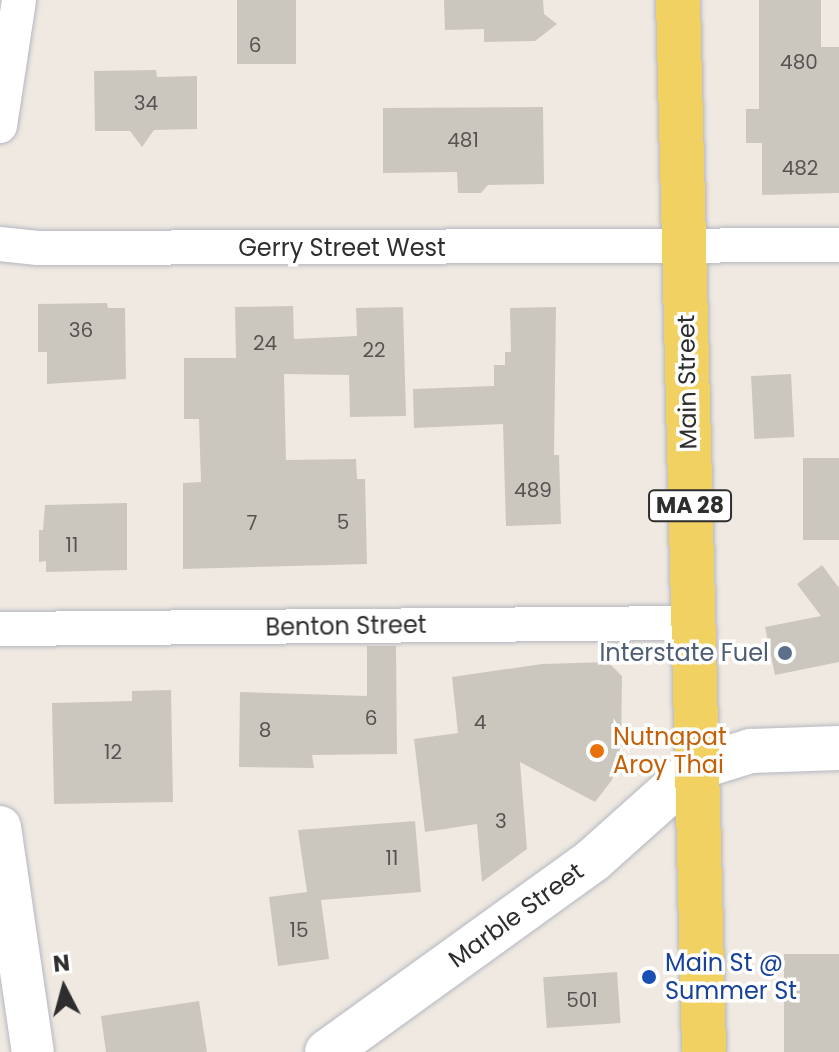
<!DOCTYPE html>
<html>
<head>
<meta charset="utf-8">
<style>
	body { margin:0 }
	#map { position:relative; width:839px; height:1052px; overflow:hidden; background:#efe9e1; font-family:Poppins,sans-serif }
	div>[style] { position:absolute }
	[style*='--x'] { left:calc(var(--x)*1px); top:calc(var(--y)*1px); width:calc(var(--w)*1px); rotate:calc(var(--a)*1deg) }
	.building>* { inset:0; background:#cbc7bf; transform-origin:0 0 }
	.roads { filter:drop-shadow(0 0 2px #b4b7c1) drop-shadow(0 0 2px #b4b7c1) }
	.minor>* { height:34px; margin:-17px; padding:0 17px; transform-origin:17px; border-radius:17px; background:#fff }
	.tertiary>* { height:42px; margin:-21px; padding:0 21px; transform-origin:21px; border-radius:21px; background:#fff }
	.secondary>* { height:44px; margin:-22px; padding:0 22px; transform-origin:22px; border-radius:22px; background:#fff }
	.primary>* { height:44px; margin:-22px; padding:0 22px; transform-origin:22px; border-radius:22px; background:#f2d163 }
	.dots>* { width:22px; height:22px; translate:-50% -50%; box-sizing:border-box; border:4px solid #fff; border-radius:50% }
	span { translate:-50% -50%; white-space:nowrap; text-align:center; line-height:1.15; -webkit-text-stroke:7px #fff; paint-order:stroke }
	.number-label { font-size:20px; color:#555452 }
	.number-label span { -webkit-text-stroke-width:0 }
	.shield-label span { padding:2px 6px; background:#fff; border:2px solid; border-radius:6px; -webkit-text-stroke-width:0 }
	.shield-label { font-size:22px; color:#2e2e2e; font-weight:700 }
	.street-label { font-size:24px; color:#2e2e2e }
	.service-label { font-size:24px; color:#4e5e75 }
	.right { translate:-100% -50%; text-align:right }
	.food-label { font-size:24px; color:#c56008 }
	.left { translate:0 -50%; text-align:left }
	.transit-label { font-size:24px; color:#164399 }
	.north { position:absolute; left:24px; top:948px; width:80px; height:80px; -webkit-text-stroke:6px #fff; paint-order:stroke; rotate:354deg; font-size:22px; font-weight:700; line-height:32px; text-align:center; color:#2e2e2e }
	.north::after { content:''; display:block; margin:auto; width:28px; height:36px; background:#2e2e2e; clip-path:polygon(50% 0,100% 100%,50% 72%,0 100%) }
</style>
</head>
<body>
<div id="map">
	<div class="building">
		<div style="left:237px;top:0;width:59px;height:64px"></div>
		<div style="clip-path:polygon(444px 0,543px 0,544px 14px,557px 24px,535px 41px,484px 42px,484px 29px,445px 30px)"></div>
		<div style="clip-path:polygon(759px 0,821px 0,821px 47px,839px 47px,839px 193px,762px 195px,762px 143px,746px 143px,746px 109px,759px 109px)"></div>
		<div style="clip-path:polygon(156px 70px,157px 77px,197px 76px,197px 129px,154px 130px,142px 147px,130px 131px,95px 131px,94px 71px)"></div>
		<div style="clip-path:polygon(543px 107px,544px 184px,488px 185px,481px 193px,458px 193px,457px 172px,383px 173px,383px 108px)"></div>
		<div style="clip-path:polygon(107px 303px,108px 308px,125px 308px,126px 379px,47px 384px,47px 352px,38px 352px,38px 304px)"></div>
		<div style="clip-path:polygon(293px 306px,294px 339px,357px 336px,356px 308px,403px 307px,406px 416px,350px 417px,349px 375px,284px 374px,286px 460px,356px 459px,357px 479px,365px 479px,367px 564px,183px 569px,183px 483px,201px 482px,199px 419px,184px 419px,184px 358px,236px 358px,235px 307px)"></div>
		<div style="clip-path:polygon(556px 307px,554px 455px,559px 455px,561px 524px,506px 526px,503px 424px,414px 428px,413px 389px,494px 386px,494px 365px,505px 365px,505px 352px,511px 352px,510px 308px)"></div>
		<div style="left:791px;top:374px;width:63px;height:40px;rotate:87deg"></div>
		<div style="left:839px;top:458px;width:82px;height:36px;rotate:90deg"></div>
		<div style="clip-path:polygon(127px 503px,127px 570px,46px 572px,46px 561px,39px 562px,39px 530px,43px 530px,45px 505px)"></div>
		<div style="clip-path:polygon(822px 565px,839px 588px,839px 662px,775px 675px,765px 627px,821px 616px,797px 584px)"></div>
		<div style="clip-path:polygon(367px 646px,396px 646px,397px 754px,312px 755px,314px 768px,239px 767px,240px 692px,367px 696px)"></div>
		<div style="clip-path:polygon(608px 662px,622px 676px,621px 751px,612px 780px,595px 802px,520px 762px,527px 849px,482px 882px,477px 824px,425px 832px,414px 739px,458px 733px,452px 677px,542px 664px)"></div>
		<div style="clip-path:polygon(171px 690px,173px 802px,54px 804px,52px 703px,132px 701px,132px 691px)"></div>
		<div style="clip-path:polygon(415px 821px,421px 892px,321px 900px,329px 959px,278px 966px,269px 897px,307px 892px,298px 830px)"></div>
		<div style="left:839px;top:954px;width:98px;height:55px;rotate:90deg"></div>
		<div style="left:617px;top:972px;width:51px;height:74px;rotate:86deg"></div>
		<div style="clip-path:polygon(199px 1001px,207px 1052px,106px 1052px,101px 1016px)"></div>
	</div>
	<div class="roads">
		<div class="minor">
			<div style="--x:0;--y:126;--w:127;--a:-81.4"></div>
			<div style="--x:0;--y:244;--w:38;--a:6"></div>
			<div style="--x:38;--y:248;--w:801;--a:-0.21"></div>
			<div style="--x:0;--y:629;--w:693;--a:-0.5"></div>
		</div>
		<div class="tertiary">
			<div style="--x:0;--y:827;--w:227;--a:81.7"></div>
		</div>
		<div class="secondary">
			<div style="--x:327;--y:1052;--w:328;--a:-35.8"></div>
			<div style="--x:593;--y:860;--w:138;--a:-41.8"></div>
			<div style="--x:696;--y:768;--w:58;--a:-17.2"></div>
			<div style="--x:751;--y:751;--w:88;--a:-2"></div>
		</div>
		<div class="primary">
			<div style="--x:678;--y:0;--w:1052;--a:88.58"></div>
		</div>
	</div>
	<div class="dots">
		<div style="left:785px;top:653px;background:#5c6f8a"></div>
		<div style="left:597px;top:751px;background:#e8710a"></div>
		<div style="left:649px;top:977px;background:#1a4fb4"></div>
	</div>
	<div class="number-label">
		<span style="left:255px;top:45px">6</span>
		<span style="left:799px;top:62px">480</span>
		<span style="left:146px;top:103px">34</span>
		<span style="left:463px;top:140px">481</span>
		<span style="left:800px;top:168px">482</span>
		<span style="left:81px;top:330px">36</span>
		<span style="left:265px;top:343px">24</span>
		<span style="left:374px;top:350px">22</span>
		<span style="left:533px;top:490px">489</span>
		<span style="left:343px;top:522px">5</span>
		<span style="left:252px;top:523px">7</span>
		<span style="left:72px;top:545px">11</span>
		<span style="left:371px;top:718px">6</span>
		<span style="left:480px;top:722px">4</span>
		<span style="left:265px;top:730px">8</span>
		<span style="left:113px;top:752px">12</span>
		<span style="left:501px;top:821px">3</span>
		<span style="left:392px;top:858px">11</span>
		<span style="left:299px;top:930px">15</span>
		<span style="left:582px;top:1000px">501</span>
	</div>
	<div class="shield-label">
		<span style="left:690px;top:506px">MA 28</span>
	</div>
	<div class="street-label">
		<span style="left:342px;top:248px">Gerry Street West</span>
		<span style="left:687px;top:382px;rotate:-91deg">Main Street</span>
		<span style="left:346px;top:626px;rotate:-1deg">Benton Street</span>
		<span style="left:516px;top:915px;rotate:-36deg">Marble Street</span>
	</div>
	<div class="service-label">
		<span class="right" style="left:769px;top:653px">Interstate Fuel</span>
	</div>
	<div class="food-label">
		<span class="left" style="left:613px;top:751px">Nutnapat<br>Aroy Thai</span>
	</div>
	<div class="transit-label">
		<span class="left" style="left:665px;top:977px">Main St @<br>Summer St</span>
	</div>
	<div class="north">N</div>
</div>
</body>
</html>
